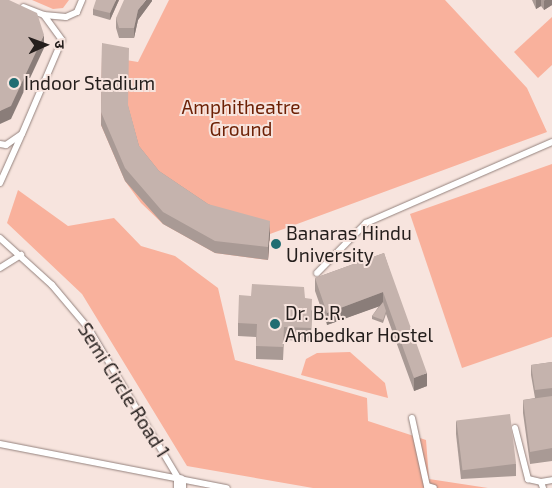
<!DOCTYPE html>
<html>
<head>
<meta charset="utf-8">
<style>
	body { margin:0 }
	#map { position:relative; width:552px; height:488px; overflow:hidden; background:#f7e4de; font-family:"Exo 2","Noto Sans Devanagari",sans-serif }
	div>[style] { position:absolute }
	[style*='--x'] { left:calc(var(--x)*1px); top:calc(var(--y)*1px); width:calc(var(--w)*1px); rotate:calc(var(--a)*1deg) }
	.green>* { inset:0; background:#f9b19c }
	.roads { filter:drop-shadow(0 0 1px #94827d) drop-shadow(0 0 1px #94827d) }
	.lane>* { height:6px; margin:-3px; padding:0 3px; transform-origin:3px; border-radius:3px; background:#fff }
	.street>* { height:12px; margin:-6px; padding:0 6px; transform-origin:6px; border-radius:6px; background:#fff }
	.wall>* { inset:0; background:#a99a95 }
	.shaded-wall>* { inset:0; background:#8a7d79 }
	.building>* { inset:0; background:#c5b3ad; transform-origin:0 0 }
	.dots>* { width:14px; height:14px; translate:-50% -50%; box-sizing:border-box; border:2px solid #f7e4de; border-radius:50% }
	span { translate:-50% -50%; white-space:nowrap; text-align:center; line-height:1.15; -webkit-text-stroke:4px #f7e4de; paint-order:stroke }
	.poi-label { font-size:19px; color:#241e1c }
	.left { translate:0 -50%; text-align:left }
	.park-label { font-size:19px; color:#6d2106 }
	.street-label { font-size:19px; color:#241e1c }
	.north { position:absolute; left:20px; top:20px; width:50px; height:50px; -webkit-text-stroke:4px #f7e4de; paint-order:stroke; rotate:88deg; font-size:14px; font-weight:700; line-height:20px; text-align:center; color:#241e1c }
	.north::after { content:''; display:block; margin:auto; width:18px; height:22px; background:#241e1c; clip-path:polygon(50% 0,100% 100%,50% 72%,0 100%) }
</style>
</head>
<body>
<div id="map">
	<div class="green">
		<div style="clip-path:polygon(32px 0,69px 0,63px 8px,53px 9px)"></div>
		<div style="clip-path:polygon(169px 0,445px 0,527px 88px,547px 132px,270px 234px,268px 260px,215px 253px,163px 224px,141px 203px,125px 181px,101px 125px,102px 56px,138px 62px)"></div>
		<div style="clip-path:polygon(552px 17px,552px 65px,538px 78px,514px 52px)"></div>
		<div style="clip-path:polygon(552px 164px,552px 337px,462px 368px,410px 214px)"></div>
		<div style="clip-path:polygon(18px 190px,68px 226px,114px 218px,141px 246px,175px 256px,218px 288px,235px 360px,367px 398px,368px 421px,426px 440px,429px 479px,488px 488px,313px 488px,187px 466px,82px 294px,7px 223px)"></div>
		<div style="clip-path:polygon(350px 352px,385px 383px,388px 398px,301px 375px,306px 359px,317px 353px)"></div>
	</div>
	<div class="roads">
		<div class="lane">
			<div style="--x:44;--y:15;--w:22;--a:5"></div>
			<div style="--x:66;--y:17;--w:12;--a:-24"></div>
			<div style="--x:77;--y:12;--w:13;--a:-67"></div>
			<div style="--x:0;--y:144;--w:6;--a:9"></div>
			<div style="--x:6;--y:145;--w:19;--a:-35"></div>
			<div style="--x:22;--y:134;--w:102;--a:-66.9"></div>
			<div style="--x:62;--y:40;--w:31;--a:-126"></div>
			<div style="--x:44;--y:15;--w:22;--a:-159"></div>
			<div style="--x:0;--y:183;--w:51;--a:-65.9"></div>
			<div style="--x:0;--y:238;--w:70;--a:42.1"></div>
			<div style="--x:52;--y:285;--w:57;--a:49.9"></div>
			<div style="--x:89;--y:329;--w:177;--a:59.1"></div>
			<div style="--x:0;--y:268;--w:25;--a:-32"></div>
			<div style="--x:317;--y:273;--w:70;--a:-45.6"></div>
			<div style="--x:366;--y:223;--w:203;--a:-23.5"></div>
			<div style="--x:412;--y:418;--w:70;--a:77.6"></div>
			<div style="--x:427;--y:486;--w:7;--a:16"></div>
			<div style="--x:515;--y:428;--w:53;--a:75.7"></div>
			<div style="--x:528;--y:479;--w:13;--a:13"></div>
			<div style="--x:0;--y:444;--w:231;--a:11"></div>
			<div style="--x:543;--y:488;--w:6;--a:-108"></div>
			<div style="--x:541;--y:482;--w:11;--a:-10"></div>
		</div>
		<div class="street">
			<div style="--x:180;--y:488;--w:7;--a:-90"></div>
		</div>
	</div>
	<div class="wall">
		<div style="clip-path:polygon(119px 0,110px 20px,93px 15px,93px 9px)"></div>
		<div style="clip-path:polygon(152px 0,152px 1px,138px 20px,134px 38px,119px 38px,116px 28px,116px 18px)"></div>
		<div style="clip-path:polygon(532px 0,552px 0,552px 5px,544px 10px,541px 6px,536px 9px)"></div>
		<div style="clip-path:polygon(102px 43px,128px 106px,139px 146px,159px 171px,208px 204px,270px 234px,268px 260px,215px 253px,163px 224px,125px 181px,101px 125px)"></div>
		<div style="clip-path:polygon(384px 253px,427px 386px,414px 391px,386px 314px,383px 323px,372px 319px,372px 316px,379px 306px,327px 325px,315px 291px,315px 278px)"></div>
		<div style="clip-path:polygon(305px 298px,312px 311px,311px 341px,284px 340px,283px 360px,256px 359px,256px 337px,238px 336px,238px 323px)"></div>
		<div style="clip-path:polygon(552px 362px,552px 461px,530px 464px,523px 413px,523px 400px,535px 398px,531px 375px,531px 365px)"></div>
		<div style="clip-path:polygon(456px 421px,516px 464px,516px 476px,461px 479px,456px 434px)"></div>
	</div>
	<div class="shaded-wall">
		<div style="clip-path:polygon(116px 0,119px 0,110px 20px,110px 13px)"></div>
		<div style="clip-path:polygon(146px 0,152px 0,152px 1px,138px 20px,134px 38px,134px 28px,138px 10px)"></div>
		<div style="clip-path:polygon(536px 0,541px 0,541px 6px,536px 9px)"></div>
		<div style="clip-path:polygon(545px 0,552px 0,552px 5px,544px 10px,544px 1px)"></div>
		<div style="clip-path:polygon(44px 35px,44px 48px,11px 119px,0 124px,0 111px)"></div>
		<div style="clip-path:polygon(270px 221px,270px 234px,268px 260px,268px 247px)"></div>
		<div style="clip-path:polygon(383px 292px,383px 305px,327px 325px,327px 313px)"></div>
		<div style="clip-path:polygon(427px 373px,427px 386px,414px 391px,414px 378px)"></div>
	</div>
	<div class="building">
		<div style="clip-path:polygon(0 0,9px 0,37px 13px,44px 35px,11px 106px,0 111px)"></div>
		<div style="clip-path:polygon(96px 0,116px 0,110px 13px,93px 9px)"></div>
		<div style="clip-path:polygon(124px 0,146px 0,138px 10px,134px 28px,119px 28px,116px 18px)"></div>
		<div style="clip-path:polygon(102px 43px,129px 48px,128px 105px,139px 146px,159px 171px,208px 204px,270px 221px,268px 247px,215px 241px,163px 212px,125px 168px,101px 112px)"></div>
		<div style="clip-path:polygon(384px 253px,427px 373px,414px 378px,383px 292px,327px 313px,315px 278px)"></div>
		<div style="clip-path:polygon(252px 284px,304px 287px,305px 298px,312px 299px,311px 328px,284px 327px,283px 347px,256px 346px,257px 324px,238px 323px,239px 295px,251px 296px)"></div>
		<div style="clip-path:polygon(383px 302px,386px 311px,383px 320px,372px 316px)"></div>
		<div style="clip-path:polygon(552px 362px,552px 388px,535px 390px,531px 365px)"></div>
		<div style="clip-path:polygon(552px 396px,552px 448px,530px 452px,523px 400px)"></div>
		<div style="left:510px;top:414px;width:50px;height:54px;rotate:83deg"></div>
	</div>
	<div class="dots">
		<div style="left:14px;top:83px;background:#216d72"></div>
		<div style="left:276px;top:244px;background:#216d72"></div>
		<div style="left:275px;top:324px;background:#216d72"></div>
	</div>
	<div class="poi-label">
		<span class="left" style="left:24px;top:83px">Indoor Stadium</span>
		<span class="left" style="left:286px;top:244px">Banaras Hindu<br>University</span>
		<span class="left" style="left:285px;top:324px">Dr. B.R.<br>Ambedkar Hostel</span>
	</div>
	<div class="park-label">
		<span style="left:241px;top:118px">Amphitheatre<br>Ground</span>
	</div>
	<div class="street-label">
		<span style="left:124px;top:390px;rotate:58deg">Semi Circle Road 1</span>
	</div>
	<div class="north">उ</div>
</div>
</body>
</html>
